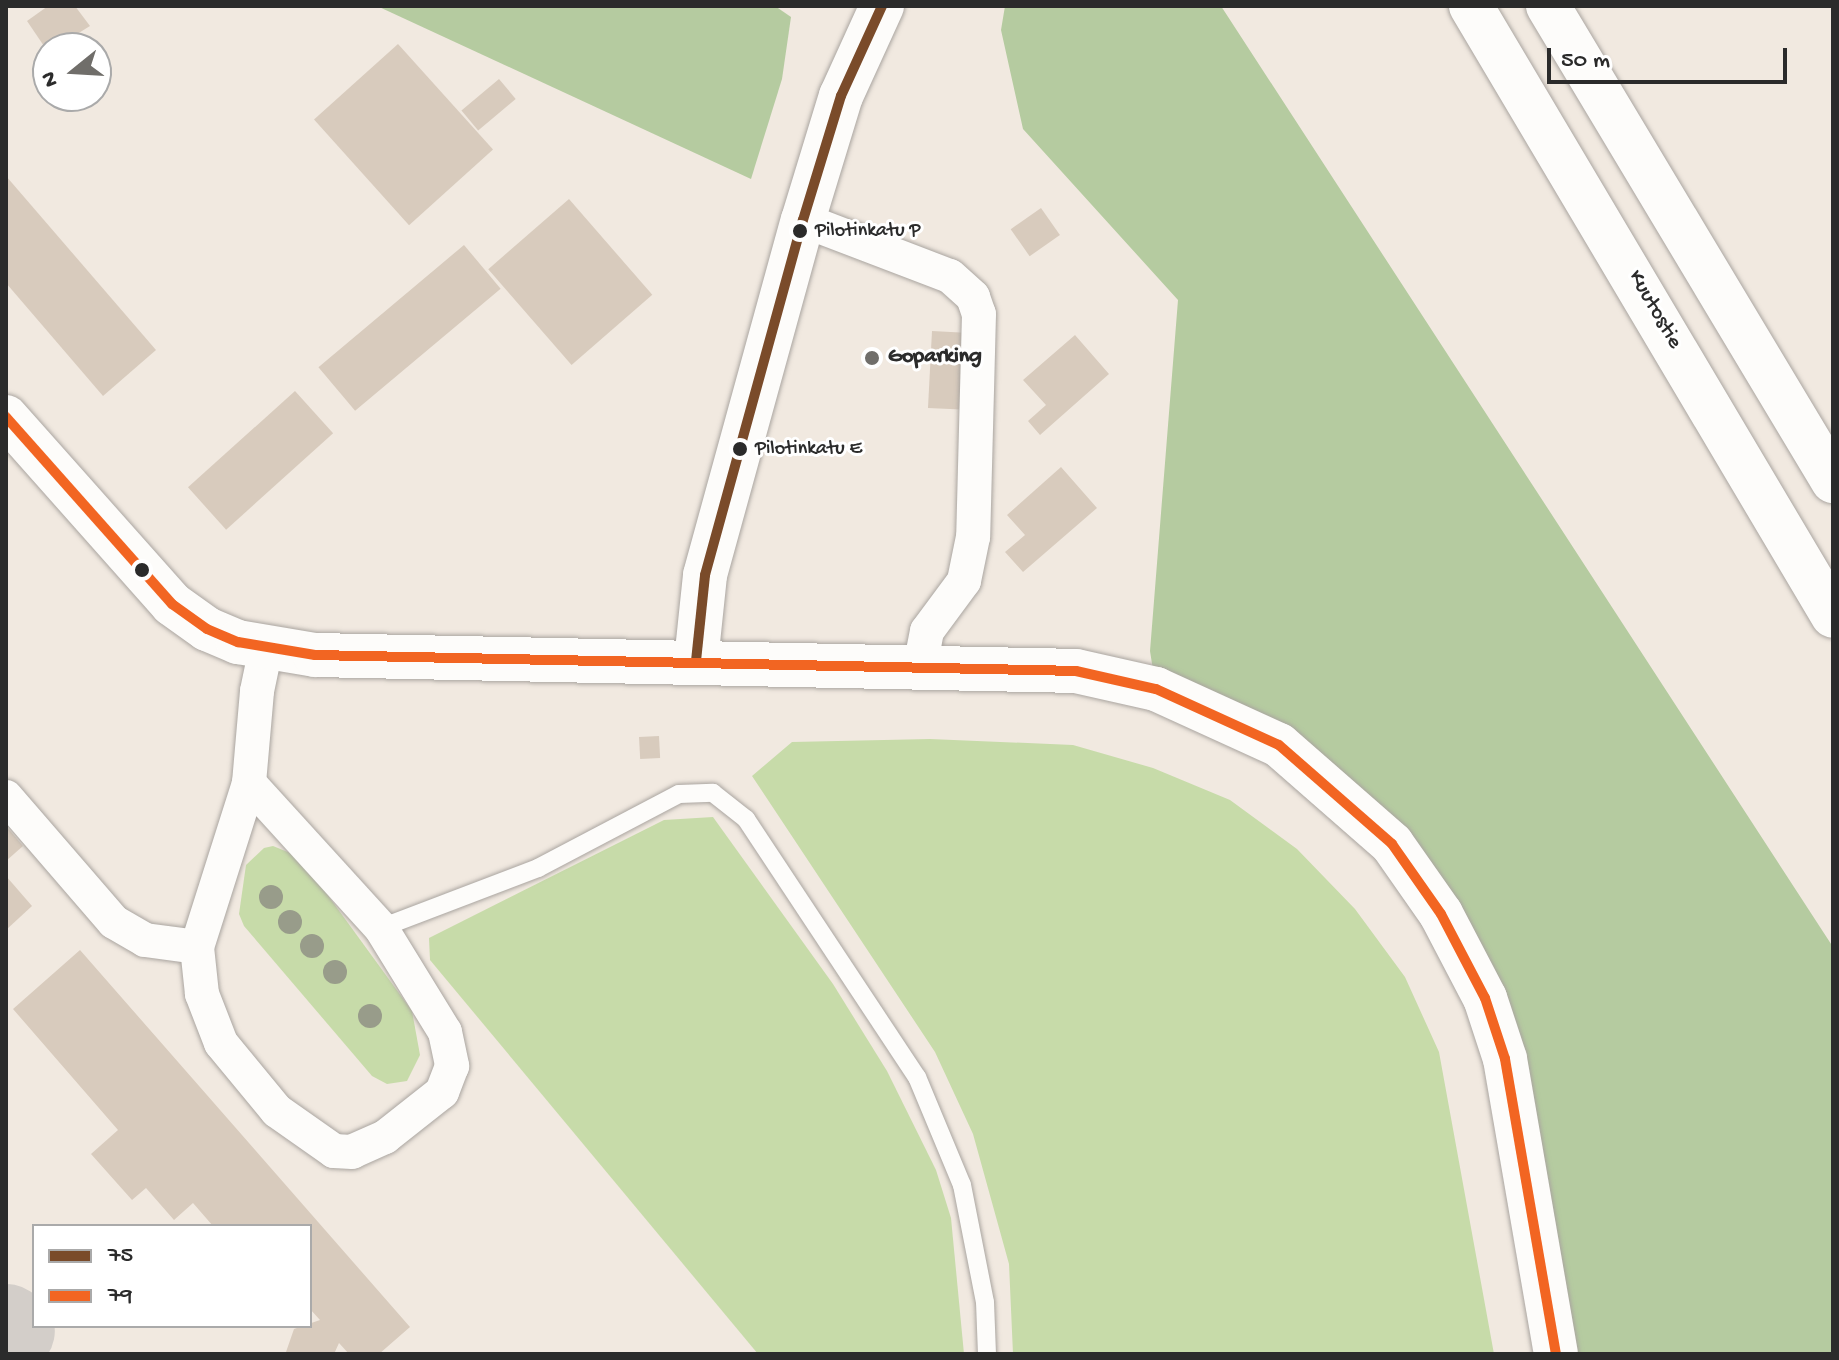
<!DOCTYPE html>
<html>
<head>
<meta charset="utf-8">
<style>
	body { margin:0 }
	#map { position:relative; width:1839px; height:1360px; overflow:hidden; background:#f1e9e0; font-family:"Gochi Hand",sans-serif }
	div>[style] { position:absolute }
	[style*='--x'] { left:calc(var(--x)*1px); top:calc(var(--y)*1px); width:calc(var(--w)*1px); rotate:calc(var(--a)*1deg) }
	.green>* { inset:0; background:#c7dba9 }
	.forest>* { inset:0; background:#b5cba0 }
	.taxiway>* { height:86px; margin:-43px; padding:0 43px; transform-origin:43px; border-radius:43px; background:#d3cec9 }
	.building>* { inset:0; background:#d8cbbd; transform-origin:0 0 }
	.roads { filter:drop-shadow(0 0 2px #aaa5a0) drop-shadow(0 0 2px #aaa5a0) }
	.lane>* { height:18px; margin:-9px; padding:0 9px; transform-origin:9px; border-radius:9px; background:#fdfcfa }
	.street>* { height:34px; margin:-17px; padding:0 17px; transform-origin:17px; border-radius:17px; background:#fdfcfa }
	.secondary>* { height:44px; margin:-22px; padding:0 22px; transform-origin:22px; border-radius:22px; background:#fdfcfa }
	.highway>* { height:44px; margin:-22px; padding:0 22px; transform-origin:22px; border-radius:22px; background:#fdfcfa }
	.bus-1>* { height:10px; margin:-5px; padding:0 5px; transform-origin:5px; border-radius:5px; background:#7a4b2a }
	.bus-2>* { height:10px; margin:-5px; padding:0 5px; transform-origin:5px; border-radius:5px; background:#f26522 }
	.trees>* { width:24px; height:24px; margin:-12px; border-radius:50%; background:#989c8a }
	.dots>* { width:22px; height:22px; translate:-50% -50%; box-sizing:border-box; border:4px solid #fff; border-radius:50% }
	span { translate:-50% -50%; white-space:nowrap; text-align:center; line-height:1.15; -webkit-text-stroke:6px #fff; paint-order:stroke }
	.bus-label { font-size:20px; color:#2b2b2b }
	.left { translate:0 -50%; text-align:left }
	.street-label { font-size:22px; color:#2b2b2b }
	.poi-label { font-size:22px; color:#2b2b2b; font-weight:700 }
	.frame { position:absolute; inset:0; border:8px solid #2b2b2b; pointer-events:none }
	.legend { position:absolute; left:32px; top:1224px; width:280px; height:104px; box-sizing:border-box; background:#fff; border:2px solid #aaa; margin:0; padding:10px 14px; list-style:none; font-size:24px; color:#2b2b2b }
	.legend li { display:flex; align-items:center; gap:16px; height:40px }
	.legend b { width:40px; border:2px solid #aaa }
	.north { position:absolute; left:32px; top:32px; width:80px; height:80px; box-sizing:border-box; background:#fff; border:2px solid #aaa; border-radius:50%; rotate:252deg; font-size:22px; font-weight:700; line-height:32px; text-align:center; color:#2b2b2b }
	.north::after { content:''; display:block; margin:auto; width:28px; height:36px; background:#706e6a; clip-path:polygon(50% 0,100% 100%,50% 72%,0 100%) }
	.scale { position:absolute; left:1547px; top:48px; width:240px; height:36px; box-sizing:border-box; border:4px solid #2b2b2b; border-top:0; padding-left:10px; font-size:24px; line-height:28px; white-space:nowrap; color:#2b2b2b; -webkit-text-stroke:6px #fff; paint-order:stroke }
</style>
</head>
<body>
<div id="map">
	<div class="green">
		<div style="clip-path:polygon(930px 739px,1073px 745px,1153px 768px,1230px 800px,1297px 849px,1355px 909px,1405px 977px,1439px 1052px,1494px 1354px,1013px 1354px,1009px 1264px,973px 1134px,935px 1052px,752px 776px,792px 742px)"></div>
		<div style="clip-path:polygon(713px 817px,833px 984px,887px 1071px,936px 1170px,951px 1218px,964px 1354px,758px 1354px,430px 960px,429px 938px,664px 820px)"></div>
		<div style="clip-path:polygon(273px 846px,300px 857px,412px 1011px,420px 1055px,407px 1081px,387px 1084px,372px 1076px,244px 926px,239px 914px,246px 865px,264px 848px)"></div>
	</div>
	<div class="forest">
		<div style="clip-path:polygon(377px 6px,775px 6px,791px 17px,782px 79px,751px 179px)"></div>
		<div style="clip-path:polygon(1005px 6px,1221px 6px,1833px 947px,1833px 1354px,1556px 1354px,1505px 1059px,1392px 844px,1156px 689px,1150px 651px,1178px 300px,1023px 129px,1001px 30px)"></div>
	</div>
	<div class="taxiway">
		<div style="--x:6;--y:1327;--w:7;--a:34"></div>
	</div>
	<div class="building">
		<div style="clip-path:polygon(48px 6px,75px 6px,90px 26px,48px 52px,27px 21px)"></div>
		<div style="left:398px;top:44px;width:142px;height:113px;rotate:48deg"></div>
		<div style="left:499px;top:79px;width:26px;height:49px;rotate:50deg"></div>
		<div style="clip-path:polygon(6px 176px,156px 350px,103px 396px,6px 283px)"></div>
		<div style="left:569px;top:199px;width:127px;height:107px;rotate:49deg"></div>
		<div style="left:1041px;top:208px;width:33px;height:37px;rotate:55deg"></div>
		<div style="left:464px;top:245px;width:57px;height:190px;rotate:50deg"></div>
		<div style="left:932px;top:331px;width:33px;height:77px;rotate:3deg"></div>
		<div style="clip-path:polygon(1075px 335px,1109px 374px,1040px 435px,1028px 421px,1046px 405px,1023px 380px)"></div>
		<div style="left:295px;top:391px;width:57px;height:144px;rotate:48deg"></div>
		<div style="clip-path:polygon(1061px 467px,1097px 508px,1023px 572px,1005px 552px,1025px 535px,1007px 515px)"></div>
		<div style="left:659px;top:736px;width:22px;height:20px;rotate:87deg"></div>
		<div style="clip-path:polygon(6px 826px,23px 846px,6px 861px)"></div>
		<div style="clip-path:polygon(6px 876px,32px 906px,6px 930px)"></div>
		<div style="clip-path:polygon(80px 950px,410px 1327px,379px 1354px,349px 1354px,339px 1343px,334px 1354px,286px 1352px,294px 1329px,320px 1320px,310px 1309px,310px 1226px,213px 1226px,193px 1203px,174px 1220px,146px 1188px,132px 1200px,91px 1154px,118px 1130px,13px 1009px)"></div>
	</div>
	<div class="roads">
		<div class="lane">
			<div style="--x:381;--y:928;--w:168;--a:-20.9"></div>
			<div style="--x:538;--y:868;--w:159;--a:-27.7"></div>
			<div style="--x:679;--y:794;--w:34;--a:-2"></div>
			<div style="--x:713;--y:793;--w:42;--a:38.2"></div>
			<div style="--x:746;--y:819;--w:310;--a:56.5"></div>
			<div style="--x:917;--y:1077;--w:117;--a:67.4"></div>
			<div style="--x:962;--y:1185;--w:119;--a:78.9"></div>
			<div style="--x:985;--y:1302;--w:52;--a:87.8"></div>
		</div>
		<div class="street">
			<div style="--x:803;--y:220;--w:157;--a:20.9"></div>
			<div style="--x:950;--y:276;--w:31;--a:42"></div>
			<div style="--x:973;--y:297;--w:18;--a:71"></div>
			<div style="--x:979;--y:314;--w:223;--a:91.5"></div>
			<div style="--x:973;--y:537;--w:45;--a:101.6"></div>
			<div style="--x:964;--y:581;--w:62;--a:126.5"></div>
			<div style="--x:927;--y:631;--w:36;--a:101"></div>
			<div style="--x:249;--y:783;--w:196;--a:47.7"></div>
			<div style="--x:381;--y:928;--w:122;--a:58.4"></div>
			<div style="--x:445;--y:1032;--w:35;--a:78"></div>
			<div style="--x:452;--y:1066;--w:28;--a:111"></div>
			<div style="--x:442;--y:1092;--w:73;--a:141.7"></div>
			<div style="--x:385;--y:1137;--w:36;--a:156"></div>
			<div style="--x:352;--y:1152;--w:18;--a:-177"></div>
			<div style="--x:334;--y:1151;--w:70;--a:-144.9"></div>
			<div style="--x:277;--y:1111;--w:88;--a:-129.5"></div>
			<div style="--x:221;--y:1043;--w:53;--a:-111.2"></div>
			<div style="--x:202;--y:994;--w:47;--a:-96.1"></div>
			<div style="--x:197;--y:947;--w:172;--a:-72.4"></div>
			<div style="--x:249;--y:783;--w:92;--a:-85"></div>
			<div style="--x:257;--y:691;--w:44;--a:-78.2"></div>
			<div style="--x:6;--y:797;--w:165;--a:49.2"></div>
			<div style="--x:114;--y:922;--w:36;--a:30"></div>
			<div style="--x:145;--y:940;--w:52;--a:7.7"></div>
		</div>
		<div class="secondary">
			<div style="--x:6;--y:417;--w:250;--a:48.4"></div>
			<div style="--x:172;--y:604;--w:43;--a:35.5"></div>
			<div style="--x:207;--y:629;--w:34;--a:23"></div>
			<div style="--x:238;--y:642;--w:78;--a:9.6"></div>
			<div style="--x:315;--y:655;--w:761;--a:1.2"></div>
			<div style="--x:1076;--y:671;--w:82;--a:12.7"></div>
			<div style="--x:1156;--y:689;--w:135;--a:24.5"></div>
			<div style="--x:1279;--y:745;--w:150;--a:41.2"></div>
			<div style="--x:1392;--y:844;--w:85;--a:55"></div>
			<div style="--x:1441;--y:914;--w:95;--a:62.4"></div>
			<div style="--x:1485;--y:998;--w:64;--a:71.8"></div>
			<div style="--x:1505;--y:1059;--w:299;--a:80.2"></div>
			<div style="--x:696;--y:661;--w:86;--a:-84"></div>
			<div style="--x:705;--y:575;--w:368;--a:-74.6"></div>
			<div style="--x:803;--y:220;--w:130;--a:-73"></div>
			<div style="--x:841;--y:96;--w:99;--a:-65.5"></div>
		</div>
		<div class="highway">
			<div style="--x:1471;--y:6;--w:709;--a:59.31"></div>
			<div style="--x:1548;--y:6;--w:554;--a:59.04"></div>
		</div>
	</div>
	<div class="bus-1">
		<div style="--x:696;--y:661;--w:86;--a:-84"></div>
		<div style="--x:705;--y:575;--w:368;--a:-74.6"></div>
		<div style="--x:803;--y:220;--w:130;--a:-73"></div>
		<div style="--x:841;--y:96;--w:99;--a:-65.5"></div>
	</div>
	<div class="bus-2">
		<div style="--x:6;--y:417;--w:250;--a:48.4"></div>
		<div style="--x:172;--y:604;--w:43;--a:35.5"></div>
		<div style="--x:207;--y:629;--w:34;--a:23"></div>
		<div style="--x:238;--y:642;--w:78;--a:9.6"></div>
		<div style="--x:315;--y:655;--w:761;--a:1.2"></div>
		<div style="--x:1076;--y:671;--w:82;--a:12.7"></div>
		<div style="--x:1156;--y:689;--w:135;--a:24.5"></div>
		<div style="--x:1279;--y:745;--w:150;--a:41.2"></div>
		<div style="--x:1392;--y:844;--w:85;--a:55"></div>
		<div style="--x:1441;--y:914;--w:95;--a:62.4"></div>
		<div style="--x:1485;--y:998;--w:64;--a:71.8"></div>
		<div style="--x:1505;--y:1059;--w:299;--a:80.2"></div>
	</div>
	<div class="trees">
		<div style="left:271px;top:897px"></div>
		<div style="left:290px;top:922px"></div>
		<div style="left:312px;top:946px"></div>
		<div style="left:335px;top:972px"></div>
		<div style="left:370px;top:1016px"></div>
	</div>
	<div class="dots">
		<div style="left:800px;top:231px;background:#2b2b2b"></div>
		<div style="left:872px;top:358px;background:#706e6a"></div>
		<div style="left:740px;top:449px;background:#2b2b2b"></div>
		<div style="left:142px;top:570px;background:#2b2b2b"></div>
	</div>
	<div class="bus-label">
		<span class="left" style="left:815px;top:231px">Pilotinkatu P</span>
		<span class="left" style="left:755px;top:449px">Pilotinkatu E</span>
	</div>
	<div class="street-label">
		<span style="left:1654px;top:310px;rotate:60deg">Kuutostie</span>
	</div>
	<div class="poi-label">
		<span class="left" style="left:888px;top:358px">Goparking</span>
	</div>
	<div class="frame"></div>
	<ul class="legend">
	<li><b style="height:10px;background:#7a4b2a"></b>75</li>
	<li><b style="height:10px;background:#f26522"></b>79</li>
	</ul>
	<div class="north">N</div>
	<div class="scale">50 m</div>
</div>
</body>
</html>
